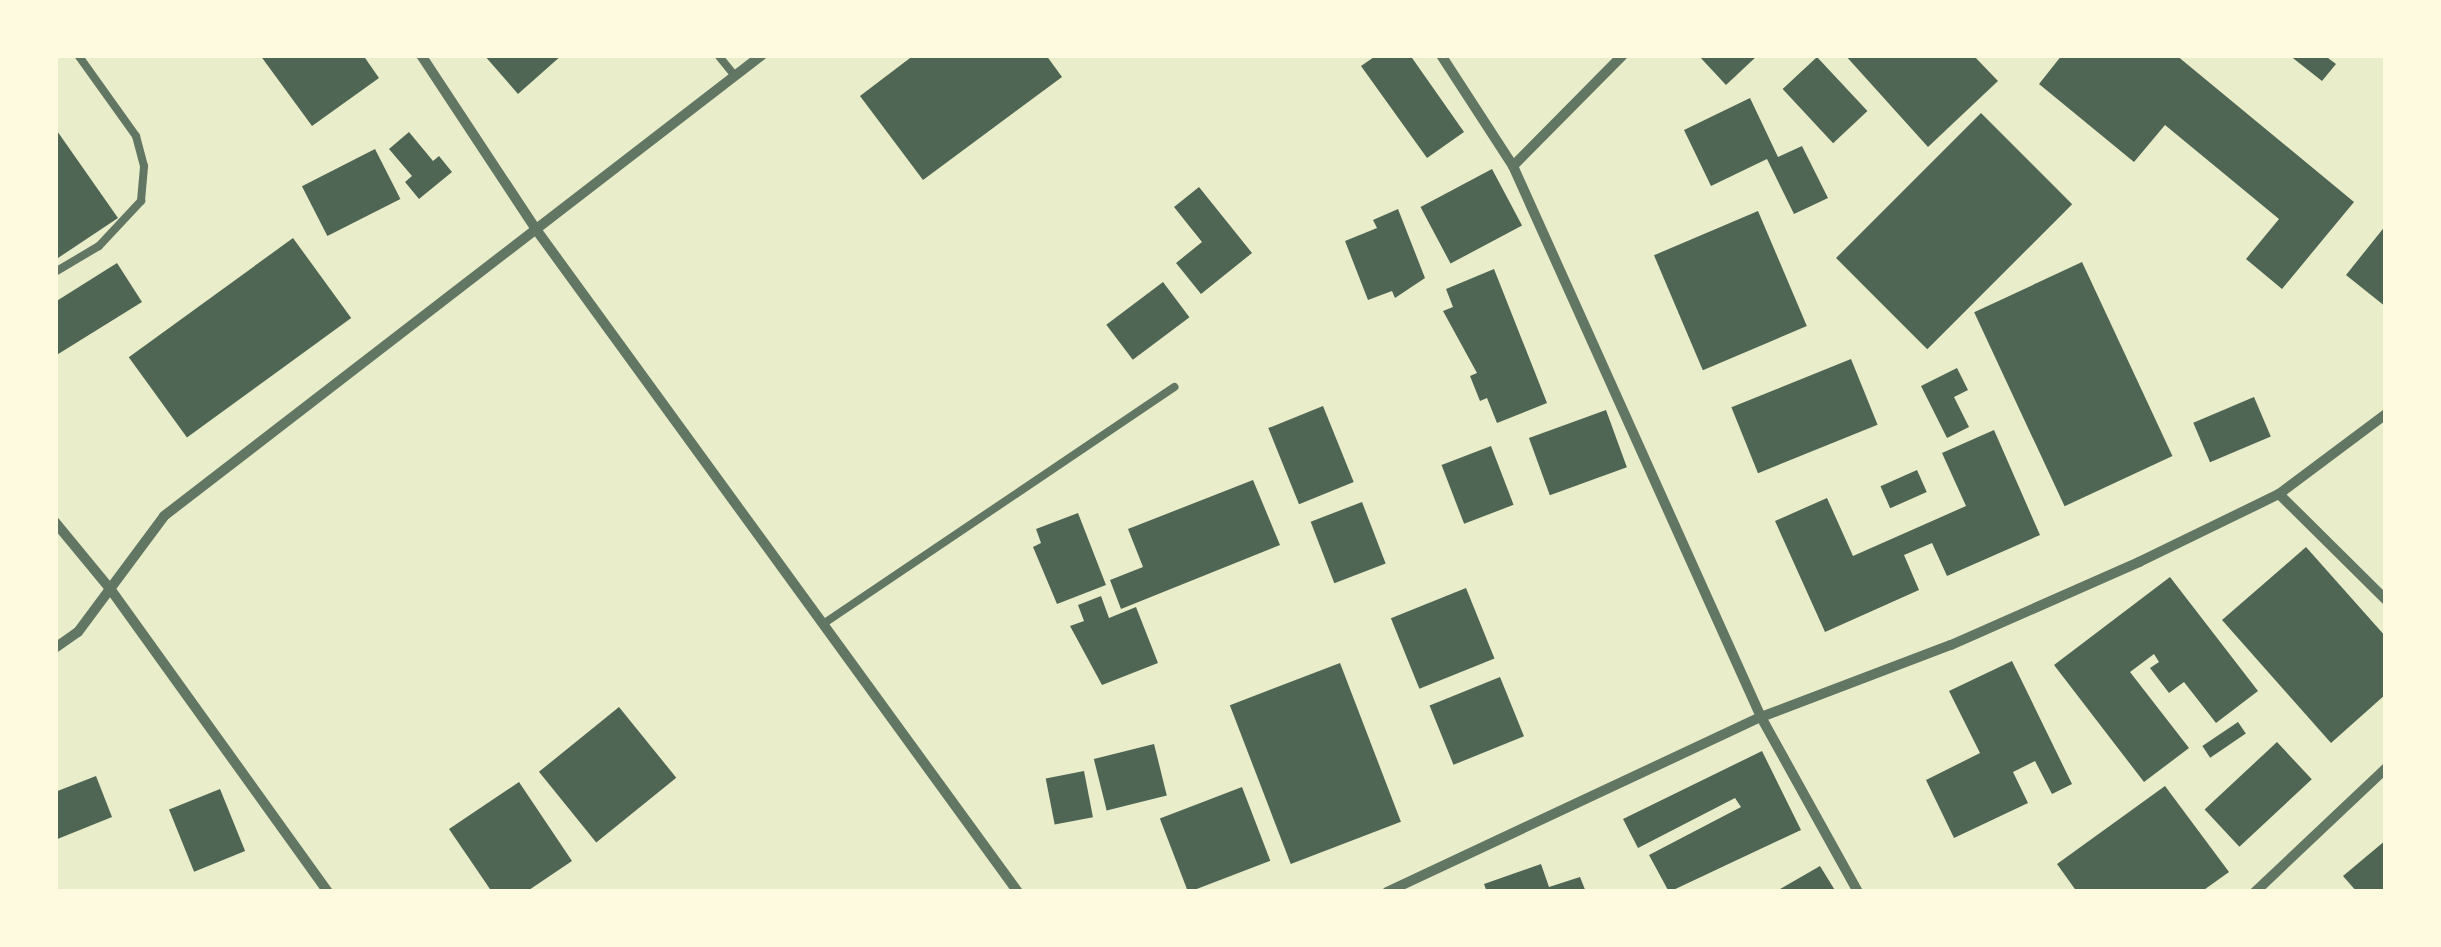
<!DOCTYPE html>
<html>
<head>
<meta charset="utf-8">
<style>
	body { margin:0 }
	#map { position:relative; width:2441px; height:947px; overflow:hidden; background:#e9edc9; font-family:"Sofia Sans Condensed",sans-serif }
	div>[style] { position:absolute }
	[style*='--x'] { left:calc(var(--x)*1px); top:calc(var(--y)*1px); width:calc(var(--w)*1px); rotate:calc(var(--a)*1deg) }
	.building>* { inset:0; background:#4f6655; transform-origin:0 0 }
	.service>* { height:8px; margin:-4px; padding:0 4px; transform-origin:4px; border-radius:4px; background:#617663 }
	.minor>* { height:10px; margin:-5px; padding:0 5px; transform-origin:5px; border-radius:5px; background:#617663 }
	span { translate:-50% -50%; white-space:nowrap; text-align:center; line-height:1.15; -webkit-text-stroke:10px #fefae0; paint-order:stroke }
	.frame { position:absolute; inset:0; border:58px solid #fefae0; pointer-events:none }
</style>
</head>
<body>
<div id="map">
	<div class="building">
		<div style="clip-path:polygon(260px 55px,363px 55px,379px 78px,312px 126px)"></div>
		<div style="clip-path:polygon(484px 55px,562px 55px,518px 94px)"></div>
		<div style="clip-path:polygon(914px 55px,1046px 55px,1062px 77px,923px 180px,860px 96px)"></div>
		<div style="clip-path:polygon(1377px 55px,1410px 55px,1464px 132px,1427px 158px,1361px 66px)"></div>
		<div style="clip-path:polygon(1698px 55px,1758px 55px,1726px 85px)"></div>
		<div style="clip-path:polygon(1845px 55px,1973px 55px,1998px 81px,1928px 147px)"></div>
		<div style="clip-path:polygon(2062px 55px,2176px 55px,2354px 202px,2282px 289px,2246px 259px,2279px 219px,2165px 125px,2134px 162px,2039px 84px)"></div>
		<div style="clip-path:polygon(2289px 55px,2324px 55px,2336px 64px,2322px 81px)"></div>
		<div style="left:1817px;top:57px;width:74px;height:47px;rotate:47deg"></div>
		<div style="clip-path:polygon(1750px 98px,1778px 157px,1802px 146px,1828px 198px,1794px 214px,1767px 159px,1711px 186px,1684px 130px)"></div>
		<div style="left:1981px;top:113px;width:129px;height:205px;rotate:45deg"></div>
		<div style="clip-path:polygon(55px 128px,118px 218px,55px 260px)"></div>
		<div style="clip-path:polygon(409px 132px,433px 161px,439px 156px,452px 172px,419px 199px,405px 182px,412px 176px,389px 149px)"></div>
		<div style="left:375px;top:149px;width:56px;height:82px;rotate:63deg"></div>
		<div style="left:1492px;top:169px;width:64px;height:81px;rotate:62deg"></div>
		<div style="clip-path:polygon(1199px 187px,1252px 253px,1201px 294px,1176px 263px,1202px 242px,1174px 207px)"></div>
		<div style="clip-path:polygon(1398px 209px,1425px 278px,1395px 298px,1392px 291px,1368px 300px,1345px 241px,1377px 228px,1373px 220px)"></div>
		<div style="left:1758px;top:211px;width:125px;height:113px;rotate:67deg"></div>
		<div style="clip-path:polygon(2386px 225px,2386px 307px,2346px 275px)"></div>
		<div style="left:293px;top:238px;width:99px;height:203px;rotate:54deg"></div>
		<div style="left:2082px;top:262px;width:214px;height:119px;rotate:65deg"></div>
		<div style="clip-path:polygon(117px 263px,142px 302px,55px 356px,55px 302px)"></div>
		<div style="clip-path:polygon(1494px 269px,1547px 403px,1497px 423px,1487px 398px,1480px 401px,1470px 376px,1477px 373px,1443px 311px,1453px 307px,1446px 289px)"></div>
		<div style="left:1163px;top:282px;width:44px;height:71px;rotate:53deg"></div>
		<div style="left:1851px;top:359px;width:71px;height:129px;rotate:68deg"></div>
		<div style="clip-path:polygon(1957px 368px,1968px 390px,1954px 397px,1969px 427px,1947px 438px,1921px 386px)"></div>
		<div style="left:2254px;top:397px;width:43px;height:66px;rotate:67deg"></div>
		<div style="left:1323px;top:406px;width:82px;height:59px;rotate:68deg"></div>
		<div style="left:1606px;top:410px;width:61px;height:82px;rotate:70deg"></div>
		<div style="clip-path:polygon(1994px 430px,2040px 535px,1947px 576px,1932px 543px,1904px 555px,1919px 590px,1825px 632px,1775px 521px,1827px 498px,1853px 556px,1966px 506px,1942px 453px)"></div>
		<div style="left:1491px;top:446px;width:63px;height:53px;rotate:69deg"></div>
		<div style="left:1917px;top:470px;width:24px;height:40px;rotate:66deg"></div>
		<div style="clip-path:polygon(1253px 480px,1280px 545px,1121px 609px,1110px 580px,1143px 567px,1128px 529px)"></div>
		<div style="left:1362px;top:502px;width:66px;height:55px;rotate:69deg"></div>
		<div style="clip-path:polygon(1078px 513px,1106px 585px,1057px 604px,1033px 547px,1041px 543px,1036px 529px)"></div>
		<div style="clip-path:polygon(2306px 547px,2386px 637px,2386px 694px,2331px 743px,2222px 620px)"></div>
		<div style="clip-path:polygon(2170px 577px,2258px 691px,2216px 723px,2184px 682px,2169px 693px,2150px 668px,2159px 662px,2154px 654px,2130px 672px,2189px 748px,2144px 782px,2054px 665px)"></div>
		<div style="left:1466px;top:588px;width:76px;height:81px;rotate:68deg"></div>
		<div style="clip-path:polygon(1101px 596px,1109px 618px,1136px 607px,1158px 663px,1102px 685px,1070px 626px,1084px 621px,1078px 605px)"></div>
		<div style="clip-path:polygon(2012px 661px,2072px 784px,2052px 794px,2035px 761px,2013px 772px,2028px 803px,1954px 838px,1926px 780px,1980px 753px,1949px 691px)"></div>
		<div style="left:1340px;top:663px;width:170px;height:118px;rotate:69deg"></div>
		<div style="left:1500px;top:677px;width:64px;height:76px;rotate:68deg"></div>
		<div style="left:619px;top:707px;width:91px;height:103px;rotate:51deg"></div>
		<div style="left:2238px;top:722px;width:14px;height:43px;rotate:56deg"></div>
		<div style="left:2277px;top:742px;width:51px;height:99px;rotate:47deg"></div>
		<div style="left:1154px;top:744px;width:53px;height:62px;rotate:76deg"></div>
		<div style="clip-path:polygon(1762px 751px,1801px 830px,1669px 892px,1649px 855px,1741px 807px,1735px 798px,1638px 848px,1623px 819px)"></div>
		<div style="left:1084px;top:771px;width:47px;height:39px;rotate:79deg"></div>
		<div style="clip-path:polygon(96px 776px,112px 817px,55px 840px,55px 792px)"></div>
		<div style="clip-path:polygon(519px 782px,572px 861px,526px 892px,492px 892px,449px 829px)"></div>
		<div style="clip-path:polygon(2165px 786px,2229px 872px,2201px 892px,2077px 892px,2057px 864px)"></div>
		<div style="left:1242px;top:787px;width:79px;height:88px;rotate:69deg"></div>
		<div style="left:220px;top:789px;width:67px;height:55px;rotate:68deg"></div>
		<div style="clip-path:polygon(2386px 840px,2386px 892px,2357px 892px,2343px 876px)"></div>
		<div style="clip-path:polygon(1541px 864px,1549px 887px,1580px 877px,1586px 892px,1487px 892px,1484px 884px)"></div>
		<div style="clip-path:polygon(1820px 866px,1836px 892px,1775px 892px)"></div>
	</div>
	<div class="service">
		<div style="--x:718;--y:55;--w:27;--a:51"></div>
		<div style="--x:55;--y:272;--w:51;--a:-30.6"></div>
		<div style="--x:99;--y:246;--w:62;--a:-47"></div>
		<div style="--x:141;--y:201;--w:35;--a:-85"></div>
		<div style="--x:144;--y:166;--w:31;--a:-105"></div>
		<div style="--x:136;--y:136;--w:100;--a:-125.6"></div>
		<div style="--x:823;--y:624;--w:424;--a:-34"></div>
	</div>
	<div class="minor">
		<div style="--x:421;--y:55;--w:207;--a:56.6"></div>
		<div style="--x:535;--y:228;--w:821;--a:53.97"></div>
		<div style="--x:1441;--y:55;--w:132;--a:57"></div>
		<div style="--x:1513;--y:166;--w:604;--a:65.77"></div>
		<div style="--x:1761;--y:717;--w:200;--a:61"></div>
		<div style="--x:1513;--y:166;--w:156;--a:-45.3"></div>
		<div style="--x:2279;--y:494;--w:151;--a:44.7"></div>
		<div style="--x:55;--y:522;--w:88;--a:50.5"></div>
		<div style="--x:111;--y:590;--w:372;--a:54.3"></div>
		<div style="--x:55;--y:648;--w:28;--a:-35"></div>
		<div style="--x:78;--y:632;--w:144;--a:-53.4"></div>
		<div style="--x:164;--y:516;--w:755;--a:-37.63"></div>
		<div style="--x:1387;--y:892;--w:413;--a:-25.1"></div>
		<div style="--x:1761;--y:717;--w:203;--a:-20.8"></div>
		<div style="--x:1951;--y:645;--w:206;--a:-23.8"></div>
		<div style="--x:2139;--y:562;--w:156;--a:-25.9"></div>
		<div style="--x:2279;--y:494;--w:134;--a:-36.8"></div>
		<div style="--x:2255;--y:892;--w:180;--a:-43.4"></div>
	</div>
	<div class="frame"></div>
</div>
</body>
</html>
